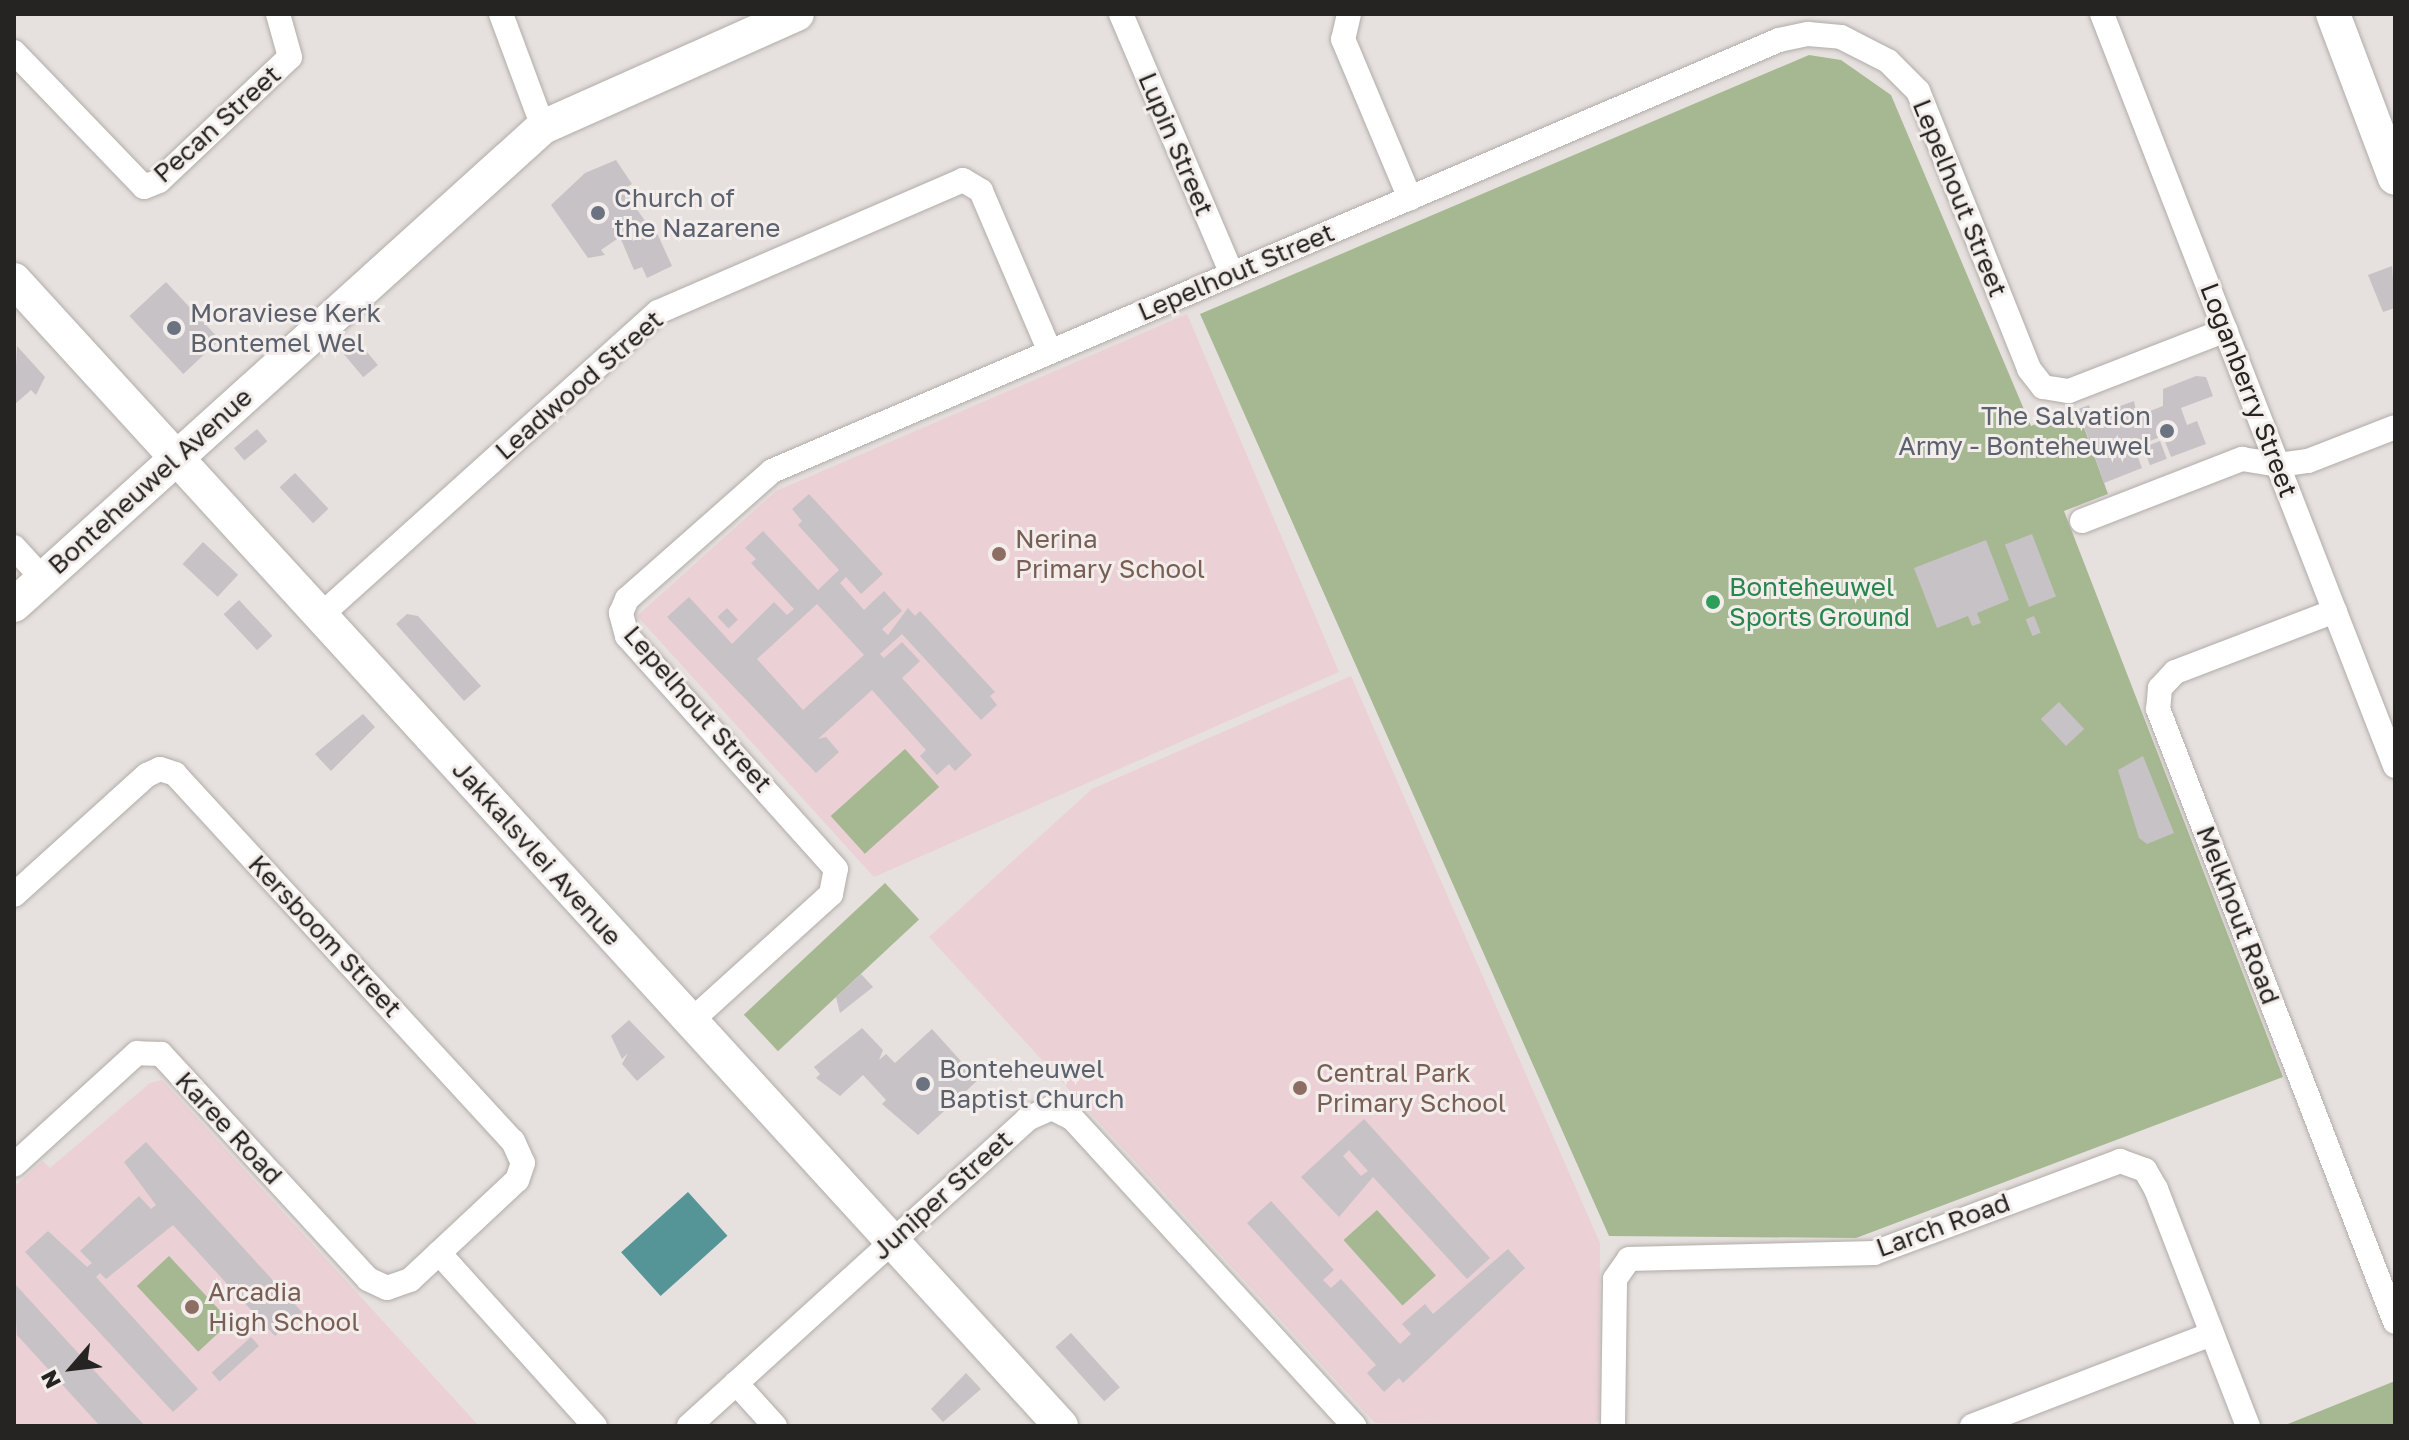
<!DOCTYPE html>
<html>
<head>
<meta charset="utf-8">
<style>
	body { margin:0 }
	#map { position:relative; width:2409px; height:1440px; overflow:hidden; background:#e6e1de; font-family:"Golos Text",sans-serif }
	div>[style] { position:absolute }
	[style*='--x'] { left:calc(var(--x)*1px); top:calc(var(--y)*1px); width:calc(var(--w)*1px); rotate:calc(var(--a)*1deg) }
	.education>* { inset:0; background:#ebd0d6 }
	.green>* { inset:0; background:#a5b891; transform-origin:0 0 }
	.water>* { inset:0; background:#559598; transform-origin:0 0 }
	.building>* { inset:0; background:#c7c2c5; transform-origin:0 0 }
	.roads { filter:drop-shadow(0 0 2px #b1aca9) drop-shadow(0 0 2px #b1aca9) }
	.street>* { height:24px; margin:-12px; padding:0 12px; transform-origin:12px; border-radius:12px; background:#fff }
	.secondary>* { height:34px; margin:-17px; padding:0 17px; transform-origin:17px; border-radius:17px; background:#fff }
	.dots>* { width:22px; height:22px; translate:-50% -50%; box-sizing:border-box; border:4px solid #f3eeeb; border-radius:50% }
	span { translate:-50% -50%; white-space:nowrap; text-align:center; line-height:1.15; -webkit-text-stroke:6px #f3eeeb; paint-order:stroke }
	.street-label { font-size:26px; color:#252422 }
	.worship-label { font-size:26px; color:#5b616d }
	.left { translate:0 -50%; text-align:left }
	.right { translate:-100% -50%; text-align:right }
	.education-label { font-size:26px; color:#785e54 }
	.leisure-label { font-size:26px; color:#27864d }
	.frame { position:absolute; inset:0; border:16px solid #252422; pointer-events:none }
	.north { position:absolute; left:32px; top:1328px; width:80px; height:80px; -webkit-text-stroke:6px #f3eeeb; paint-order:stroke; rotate:242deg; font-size:22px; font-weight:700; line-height:32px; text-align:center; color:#252422 }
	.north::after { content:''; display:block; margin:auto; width:28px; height:36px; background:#252422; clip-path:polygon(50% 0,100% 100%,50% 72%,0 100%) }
</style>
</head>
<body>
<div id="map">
	<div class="education">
		<div style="clip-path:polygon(1187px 314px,1339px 672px,874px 877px,637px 616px,776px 491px)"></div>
		<div style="clip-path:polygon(1351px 676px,1600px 1243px,1599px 1420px,1593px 1426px,1375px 1423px,929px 937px,1092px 789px)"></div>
		<div style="clip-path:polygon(162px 1080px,479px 1426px,14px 1426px,14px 1187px,43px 1161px,50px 1168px,150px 1083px)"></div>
	</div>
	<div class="green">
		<div style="clip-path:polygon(1809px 55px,1841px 60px,1891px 95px,2031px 426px,2077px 408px,2108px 494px,2064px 511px,2283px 1077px,1856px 1238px,1609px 1236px,1200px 314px)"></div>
		<div style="left:905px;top:749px;width:51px;height:100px;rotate:48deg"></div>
		<div style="left:885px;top:883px;width:50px;height:193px;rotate:47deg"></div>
		<div style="left:1377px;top:1210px;width:88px;height:45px;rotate:48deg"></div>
		<div style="left:169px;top:1256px;width:90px;height:44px;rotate:47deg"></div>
		<div style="clip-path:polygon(2395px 1381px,2395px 1426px,2283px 1426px)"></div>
	</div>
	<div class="water">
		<div style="left:688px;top:1192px;width:59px;height:90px;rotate:48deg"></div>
	</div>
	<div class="building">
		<div style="clip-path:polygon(616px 160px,632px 184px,623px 189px,645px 221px,629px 231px,633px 241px,656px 231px,672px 266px,647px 278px,642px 267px,634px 270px,620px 237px,601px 250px,605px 255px,588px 258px,551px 205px,585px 173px)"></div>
		<div style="clip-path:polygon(2392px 266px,2395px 308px,2383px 312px,2368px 275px)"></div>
		<div style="left:166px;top:282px;width:79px;height:50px;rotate:47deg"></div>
		<div style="left:356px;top:339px;width:34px;height:19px;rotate:50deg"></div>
		<div style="clip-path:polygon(17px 346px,45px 377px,36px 395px,31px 390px,14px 405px)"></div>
		<div style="clip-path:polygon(2196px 376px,2206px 377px,2213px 396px,2181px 408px,2187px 425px,2197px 421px,2206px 444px,2171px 457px,2163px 436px,2134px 447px,2142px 468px,2104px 483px,2078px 409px,2089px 405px,2093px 416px,2134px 401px,2137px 416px,2163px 406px,2163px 389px)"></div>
		<div style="left:257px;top:429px;width:16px;height:30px;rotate:50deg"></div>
		<div style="left:2160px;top:441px;width:19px;height:18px;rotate:69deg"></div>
		<div style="left:295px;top:473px;width:49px;height:21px;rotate:47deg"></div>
		<div style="clip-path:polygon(evenodd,809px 494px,883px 574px,861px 594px,846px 577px,840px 583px,864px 610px,884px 591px,902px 611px,882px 629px,888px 635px,908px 608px,915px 616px,920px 611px,995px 692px,990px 696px,997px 705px,981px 720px,902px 634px,880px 654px,884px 658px,902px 642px,920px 661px,902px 678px,972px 755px,955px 771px,949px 764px,937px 775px,920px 756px,926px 750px,872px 690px,818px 739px,826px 737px,839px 752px,816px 773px,667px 617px,689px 597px,732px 644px,774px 602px,787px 615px,794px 609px,751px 563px,756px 559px,745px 548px,763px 531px,818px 590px,839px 570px,798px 525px,802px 521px,792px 509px,809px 494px,817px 604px,864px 655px,803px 710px,757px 659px,817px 604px)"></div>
		<div style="left:2032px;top:534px;width:67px;height:29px;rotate:69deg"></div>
		<div style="clip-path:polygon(1986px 540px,2009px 600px,1977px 613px,1981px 623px,1972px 626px,1968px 616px,1937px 628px,1914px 568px)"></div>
		<div style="left:203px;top:542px;width:48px;height:30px;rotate:43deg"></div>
		<div style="left:239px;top:600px;width:49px;height:21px;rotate:47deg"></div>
		<div style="left:727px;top:608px;width:16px;height:13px;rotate:47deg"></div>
		<div style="clip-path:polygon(407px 614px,418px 616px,481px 686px,464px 701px,396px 624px)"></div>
		<div style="left:2034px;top:616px;width:18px;height:9px;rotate:68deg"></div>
		<div style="left:2059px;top:702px;width:37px;height:25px;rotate:47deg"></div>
		<div style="clip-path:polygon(363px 714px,375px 727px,331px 771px,315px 754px)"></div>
		<div style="clip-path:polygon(2143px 756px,2174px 833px,2147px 844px,2139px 838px,2118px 770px)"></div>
		<div style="clip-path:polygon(861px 974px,873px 987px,840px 1013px,836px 997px)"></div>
		<div style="clip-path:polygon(629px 1020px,665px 1057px,637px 1081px,622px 1064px,628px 1053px,622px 1059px,611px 1036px)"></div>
		<div style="clip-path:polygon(862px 1028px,883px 1050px,879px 1060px,886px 1054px,895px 1063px,932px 1029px,978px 1080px,918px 1135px,882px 1104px,886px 1100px,863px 1075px,840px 1096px,816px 1078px,820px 1074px,814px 1067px)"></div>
		<div style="clip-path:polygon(evenodd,1364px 1119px,1490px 1258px,1467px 1279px,1373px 1177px,1339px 1217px,1301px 1177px,1364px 1119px,1349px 1150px,1368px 1171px,1361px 1176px,1343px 1156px,1349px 1150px)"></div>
		<div style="clip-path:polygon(146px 1142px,302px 1312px,275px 1336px,173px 1225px,106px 1279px,100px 1273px,96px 1277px,198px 1389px,173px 1412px,25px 1252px,48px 1231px,87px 1267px,92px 1263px,80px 1251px,139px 1196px,151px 1209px,156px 1205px,124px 1162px)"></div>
		<div style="clip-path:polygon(1271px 1201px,1334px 1270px,1323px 1280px,1331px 1288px,1341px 1279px,1400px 1344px,1411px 1334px,1402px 1324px,1425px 1304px,1433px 1314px,1508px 1249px,1525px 1268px,1403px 1383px,1399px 1378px,1384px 1392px,1367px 1373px,1376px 1365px,1247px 1223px)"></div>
		<div style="clip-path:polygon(14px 1283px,145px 1426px,100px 1426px,17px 1335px)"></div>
		<div style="left:1071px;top:1333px;width:73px;height:21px;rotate:48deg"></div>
		<div style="left:251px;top:1337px;width:12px;height:53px;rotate:48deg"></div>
		<div style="clip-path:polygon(966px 1373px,981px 1389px,943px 1422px,931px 1409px)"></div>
	</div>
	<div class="roads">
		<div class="street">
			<div style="--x:501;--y:14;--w:121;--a:69.6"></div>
			<div style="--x:1121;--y:14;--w:283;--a:66.9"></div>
			<div style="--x:1349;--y:14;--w:26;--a:103"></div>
			<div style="--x:1343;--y:39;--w:173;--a:67.2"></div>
			<div style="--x:2102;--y:14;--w:807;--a:68.71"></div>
			<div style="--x:14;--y:52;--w:187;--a:46.1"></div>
			<div style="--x:144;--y:187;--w:16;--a:-22"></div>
			<div style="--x:159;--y:181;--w:180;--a:-43.4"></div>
			<div style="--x:290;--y:57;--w:45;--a:-105.6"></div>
			<div style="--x:2082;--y:521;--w:172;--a:-21.2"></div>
			<div style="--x:2242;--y:459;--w:37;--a:9"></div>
			<div style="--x:2279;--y:465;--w:29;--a:-8"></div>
			<div style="--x:2308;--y:461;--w:93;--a:-21.3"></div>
			<div style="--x:14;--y:547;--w:43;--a:47.8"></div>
			<div style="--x:2335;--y:611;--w:171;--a:159.1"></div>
			<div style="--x:2175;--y:672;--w:22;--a:133"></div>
			<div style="--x:2160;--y:688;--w:21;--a:95"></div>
			<div style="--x:2158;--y:709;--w:657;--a:68.86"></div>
			<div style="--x:319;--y:617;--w:456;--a:-42"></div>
			<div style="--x:658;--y:312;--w:332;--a:-23.4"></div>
			<div style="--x:963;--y:180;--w:21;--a:31"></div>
			<div style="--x:981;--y:191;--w:175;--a:66.8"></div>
			<div style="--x:14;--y:895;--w:179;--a:-42.1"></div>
			<div style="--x:147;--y:775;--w:14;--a:-25"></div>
			<div style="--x:160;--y:769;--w:16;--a:18"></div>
			<div style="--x:175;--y:774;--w:499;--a:47.4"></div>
			<div style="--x:513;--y:1141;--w:24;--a:66"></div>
			<div style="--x:523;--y:1163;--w:18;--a:109"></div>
			<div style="--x:517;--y:1180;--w:146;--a:136.9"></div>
			<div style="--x:410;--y:1280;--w:24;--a:161"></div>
			<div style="--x:387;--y:1288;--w:21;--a:-155"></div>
			<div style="--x:368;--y:1279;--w:306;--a:-132.6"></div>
			<div style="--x:161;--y:1054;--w:24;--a:-178"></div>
			<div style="--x:137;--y:1053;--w:166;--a:137.7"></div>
			<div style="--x:691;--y:1021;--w:189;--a:-42.2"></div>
			<div style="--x:831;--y:894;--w:25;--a:-79"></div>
			<div style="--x:836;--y:869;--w:313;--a:-131.9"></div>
			<div style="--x:627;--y:636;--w:24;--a:-105"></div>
			<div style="--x:621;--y:613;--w:15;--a:-67"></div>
			<div style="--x:627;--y:599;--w:193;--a:-41.4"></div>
			<div style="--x:772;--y:471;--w:1095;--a:-23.17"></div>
			<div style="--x:1779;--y:40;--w:30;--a:-12"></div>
			<div style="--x:1808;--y:34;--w:33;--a:5"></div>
			<div style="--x:1841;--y:37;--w:53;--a:27.1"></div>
			<div style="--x:1888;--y:61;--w:42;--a:45"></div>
			<div style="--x:1918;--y:91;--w:299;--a:68.2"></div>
			<div style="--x:2029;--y:369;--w:23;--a:52"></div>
			<div style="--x:2043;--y:387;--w:26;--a:9"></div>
			<div style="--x:2069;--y:391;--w:168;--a:-21.2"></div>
			<div style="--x:439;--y:1253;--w:233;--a:48"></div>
			<div style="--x:736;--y:1383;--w:58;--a:47.8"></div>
			<div style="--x:689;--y:1426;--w:457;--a:-42.2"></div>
			<div style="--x:1027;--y:1119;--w:27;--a:-24"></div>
			<div style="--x:1052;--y:1108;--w:22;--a:27"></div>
			<div style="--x:1072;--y:1118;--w:418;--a:47.5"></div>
			<div style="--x:1613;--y:1426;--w:147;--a:-89.2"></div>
			<div style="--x:1615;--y:1279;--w:24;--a:-55"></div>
			<div style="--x:1629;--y:1259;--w:245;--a:-1.4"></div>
			<div style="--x:1874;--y:1253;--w:263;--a:-20.5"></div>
			<div style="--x:2120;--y:1161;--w:27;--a:20"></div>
			<div style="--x:2145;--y:1170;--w:22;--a:60"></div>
			<div style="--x:2156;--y:1189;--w:254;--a:68.8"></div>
			<div style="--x:1972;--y:1426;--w:257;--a:-21"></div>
		</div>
		<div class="secondary">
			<div style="--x:2333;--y:14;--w:175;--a:69.3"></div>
			<div style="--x:14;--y:280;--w:1552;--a:47.58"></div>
			<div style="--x:14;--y:605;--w:713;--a:-42.1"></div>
			<div style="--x:543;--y:127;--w:278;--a:-24"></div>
		</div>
	</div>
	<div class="dots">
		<div style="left:598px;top:213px;background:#6b7280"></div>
		<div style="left:174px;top:328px;background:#6b7280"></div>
		<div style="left:2167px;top:431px;background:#6b7280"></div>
		<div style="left:999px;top:554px;background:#8d6e63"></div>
		<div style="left:1713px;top:602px;background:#2e9e5b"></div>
		<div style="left:923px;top:1084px;background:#6b7280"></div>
		<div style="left:1300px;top:1088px;background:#8d6e63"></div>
		<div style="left:192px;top:1307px;background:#8d6e63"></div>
	</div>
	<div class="street-label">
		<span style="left:217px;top:124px;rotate:-42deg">Pecan Street</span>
		<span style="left:1176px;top:144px;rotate:67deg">Lupin Street</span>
		<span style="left:1960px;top:198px;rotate:68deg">Lepelhout Street</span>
		<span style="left:1236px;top:272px;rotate:-23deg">Lepelhout Street</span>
		<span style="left:579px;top:385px;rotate:-41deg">Leadwood Street</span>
		<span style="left:2249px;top:390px;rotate:69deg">Loganberry Street</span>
		<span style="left:150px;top:481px;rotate:-42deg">Bonteheuwel Avenue</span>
		<span style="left:698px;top:709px;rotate:49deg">Lepelhout Street</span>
		<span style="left:537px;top:853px;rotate:48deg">Jakkalsvlei Avenue</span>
		<span style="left:2238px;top:915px;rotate:69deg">Melkhout Road</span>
		<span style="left:325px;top:936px;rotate:47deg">Kersboom Street</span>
		<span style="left:229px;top:1128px;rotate:47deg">Karee Road</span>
		<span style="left:942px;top:1195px;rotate:-42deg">Juniper Street</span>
		<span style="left:1943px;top:1225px;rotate:-20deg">Larch Road</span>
	</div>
	<div class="worship-label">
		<span class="left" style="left:614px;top:213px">Church of<br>the Nazarene</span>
		<span class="left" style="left:190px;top:328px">Moraviese Kerk<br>Bontemel Wel</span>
		<span class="right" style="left:2151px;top:431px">The Salvation<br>Army - Bonteheuwel</span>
		<span class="left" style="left:939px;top:1084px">Bonteheuwel<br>Baptist Church</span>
	</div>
	<div class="education-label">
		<span class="left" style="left:1015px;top:554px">Nerina<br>Primary School</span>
		<span class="left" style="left:1316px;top:1088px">Central Park<br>Primary School</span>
		<span class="left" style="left:208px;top:1307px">Arcadia<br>High School</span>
	</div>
	<div class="leisure-label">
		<span class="left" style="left:1729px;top:602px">Bonteheuwel<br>Sports Ground</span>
	</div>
	<div class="frame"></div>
	<div class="north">N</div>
</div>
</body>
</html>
